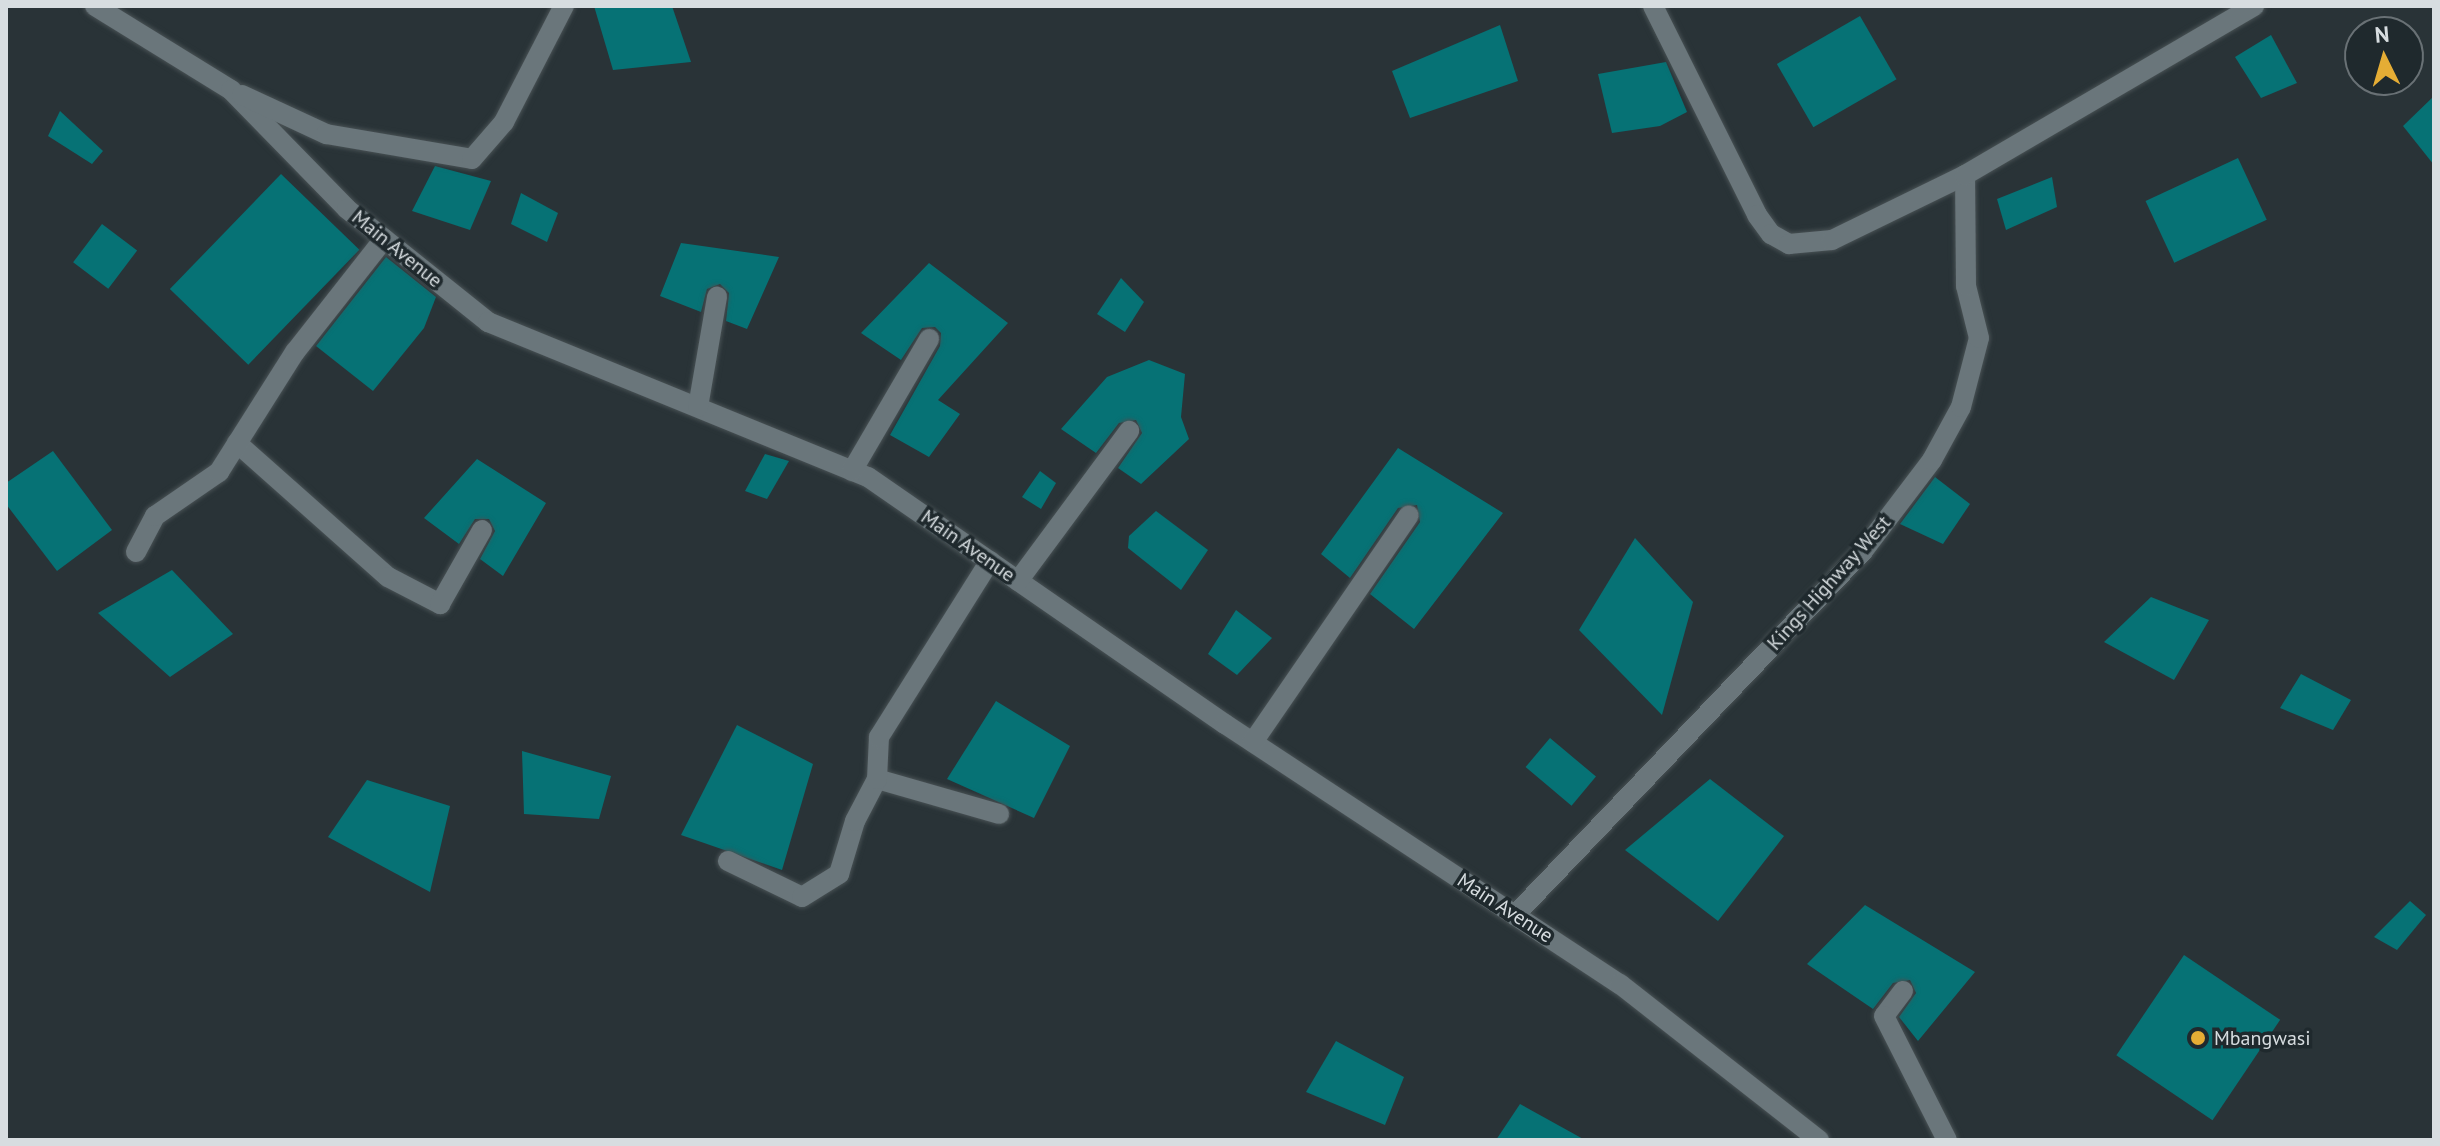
<!DOCTYPE html>
<html>
<head>
<meta charset="utf-8">
<style>
	body { margin:0 }
	#map { position:relative; width:2440px; height:1146px; overflow:hidden; background:#293337; font-family:"PT Sans",sans-serif }
	div>[style] { position:absolute }
	[style*='--x'] { left:calc(var(--x)*1px); top:calc(var(--y)*1px); width:calc(var(--w)*1px); rotate:calc(var(--a)*1deg) }
	.building>* { inset:0; background:#067275; transform-origin:0 0 }
	.roads { filter:drop-shadow(0 0 2px #485154) drop-shadow(0 0 2px #485154) }
	.minor>* { height:20px; margin:-10px; padding:0 10px; transform-origin:10px; border-radius:10px; background:#6a767b }
	.dots>* { width:22px; height:22px; translate:-50% -50%; box-sizing:border-box; border:4px solid #1f292d; border-radius:50% }
	span { translate:-50% -50%; white-space:nowrap; text-align:center; line-height:1.15; -webkit-text-stroke:7px #1f292d; paint-order:stroke }
	.street-label { font-size:20px; color:#d7dde0 }
	.poi-label { font-size:20px; color:#d7dde0 }
	.left { translate:0 -50%; text-align:left }
	.frame { position:absolute; inset:0; border:8px solid #d7dde0; pointer-events:none }
	.north { position:absolute; left:2344px; top:16px; width:80px; height:80px; box-sizing:border-box; background:#1f292d; border:2px solid #697175; border-radius:50%; rotate:355deg; font-size:22px; font-weight:700; line-height:32px; text-align:center; color:#d7dde0 }
	.north::after { content:''; display:block; margin:auto; width:28px; height:36px; background:#e5ad35; clip-path:polygon(50% 0,100% 100%,50% 72%,0 100%) }
</style>
</head>
<body>
<div id="map">
	<div class="building">
		<div style="clip-path:polygon(594px 6px,672px 6px,691px 62px,613px 70px)"></div>
		<div style="left:1860px;top:16px;width:73px;height:96px;rotate:60deg"></div>
		<div style="clip-path:polygon(1500px 25px,1518px 81px,1410px 118px,1392px 71px)"></div>
		<div style="clip-path:polygon(2271px 35px,2297px 83px,2261px 98px,2235px 57px)"></div>
		<div style="clip-path:polygon(1666px 62px,1687px 112px,1660px 126px,1612px 133px,1598px 74px)"></div>
		<div style="clip-path:polygon(2434px 96px,2434px 165px,2403px 126px)"></div>
		<div style="clip-path:polygon(60px 111px,103px 151px,92px 164px,48px 136px)"></div>
		<div style="left:2238px;top:158px;width:68px;height:102px;rotate:65deg"></div>
		<div style="clip-path:polygon(435px 166px,491px 181px,470px 230px,412px 211px)"></div>
		<div style="left:281px;top:174px;width:109px;height:160px;rotate:44deg"></div>
		<div style="clip-path:polygon(2052px 177px,2057px 207px,2006px 230px,1997px 199px)"></div>
		<div style="clip-path:polygon(521px 193px,558px 213px,547px 242px,511px 224px)"></div>
		<div style="left:102px;top:224px;width:44px;height:48px;rotate:37deg"></div>
		<div style="clip-path:polygon(681px 243px,779px 257px,747px 329px,726px 321px,729px 293px,720px 284px,707px 289px,701px 312px,660px 296px)"></div>
		<div style="clip-path:polygon(386px 257px,436px 297px,424px 328px,373px 391px,316px 346px)"></div>
		<div style="clip-path:polygon(929px 263px,1008px 323px,938px 400px,960px 414px,929px 457px,890px 435px,940px 346px,941px 333px,935px 327px,922px 328px,901px 360px,861px 333px)"></div>
		<div style="clip-path:polygon(1121px 278px,1144px 302px,1125px 332px,1097px 314px)"></div>
		<div style="clip-path:polygon(1149px 360px,1185px 374px,1181px 417px,1189px 439px,1141px 484px,1118px 468px,1142px 433px,1136px 420px,1119px 423px,1096px 453px,1061px 429px,1107px 377px)"></div>
		<div style="clip-path:polygon(1398px 448px,1503px 513px,1414px 629px,1370px 594px,1420px 522px,1417px 505px,1398px 508px,1350px 578px,1321px 554px)"></div>
		<div style="clip-path:polygon(53px 451px,112px 530px,57px 571px,6px 504px,6px 483px)"></div>
		<div style="clip-path:polygon(765px 454px,789px 461px,767px 499px,745px 491px)"></div>
		<div style="clip-path:polygon(477px 459px,546px 503px,503px 576px,480px 559px,495px 531px,489px 519px,475px 519px,459px 544px,424px 518px)"></div>
		<div style="clip-path:polygon(1040px 471px,1056px 483px,1041px 509px,1022px 497px)"></div>
		<div style="clip-path:polygon(1935px 477px,1970px 504px,1943px 544px,1900px 524px)"></div>
		<div style="clip-path:polygon(1156px 511px,1208px 550px,1181px 590px,1128px 548px,1129px 536px)"></div>
		<div style="clip-path:polygon(1635px 538px,1693px 602px,1662px 715px,1579px 630px)"></div>
		<div style="clip-path:polygon(172px 570px,233px 634px,170px 677px,98px 613px)"></div>
		<div style="clip-path:polygon(2151px 597px,2209px 620px,2174px 680px,2104px 642px)"></div>
		<div style="clip-path:polygon(1236px 610px,1272px 638px,1237px 675px,1208px 654px)"></div>
		<div style="clip-path:polygon(2301px 674px,2351px 700px,2333px 730px,2280px 708px)"></div>
		<div style="clip-path:polygon(996px 701px,1070px 746px,1034px 818px,947px 779px)"></div>
		<div style="clip-path:polygon(737px 725px,813px 764px,782px 870px,681px 835px)"></div>
		<div style="left:1550px;top:738px;width:60px;height:38px;rotate:40deg"></div>
		<div style="clip-path:polygon(522px 751px,611px 776px,599px 819px,524px 814px)"></div>
		<div style="clip-path:polygon(1710px 779px,1784px 836px,1718px 921px,1625px 850px)"></div>
		<div style="clip-path:polygon(367px 780px,450px 806px,430px 892px,328px 837px)"></div>
		<div style="clip-path:polygon(2410px 901px,2426px 915px,2397px 950px,2374px 937px)"></div>
		<div style="clip-path:polygon(1865px 905px,1975px 972px,1918px 1041px,1899px 1017px,1916px 993px,1910px 980px,1893px 983px,1873px 1009px,1807px 964px)"></div>
		<div style="left:2184px;top:955px;width:116px;height:121px;rotate:34deg"></div>
		<div style="clip-path:polygon(1336px 1041px,1404px 1077px,1385px 1125px,1306px 1092px)"></div>
		<div style="clip-path:polygon(1520px 1104px,1585px 1140px,1496px 1140px)"></div>
	</div>
	<div class="roads">
		<div class="minor">
			<div style="--x:95;--y:6;--w:160;--a:31.7"></div>
			<div style="--x:231;--y:90;--w:166;--a:45.7"></div>
			<div style="--x:347;--y:209;--w:181;--a:38.7"></div>
			<div style="--x:488;--y:322;--w:410;--a:22.2"></div>
			<div style="--x:868;--y:477;--w:434;--a:34.7"></div>
			<div style="--x:1225;--y:724;--w:473;--a:33.4"></div>
			<div style="--x:1620;--y:984;--w:253;--a:38.1"></div>
			<div style="--x:1653;--y:6;--w:233;--a:63.5"></div>
			<div style="--x:1757;--y:215;--w:24;--a:54"></div>
			<div style="--x:1771;--y:234;--w:21;--a:29"></div>
			<div style="--x:1789;--y:244;--w:43;--a:-5.3"></div>
			<div style="--x:1832;--y:240;--w:148;--a:-26"></div>
			<div style="--x:242;--y:95;--w:93;--a:24.9"></div>
			<div style="--x:326;--y:134;--w:148;--a:9.7"></div>
			<div style="--x:472;--y:159;--w:49;--a:-49.1"></div>
			<div style="--x:504;--y:122;--w:131;--a:-62.7"></div>
			<div style="--x:698;--y:407;--w:112;--a:-80.2"></div>
			<div style="--x:237;--y:443;--w:202;--a:41.6"></div>
			<div style="--x:388;--y:577;--w:59;--a:27.4"></div>
			<div style="--x:440;--y:604;--w:85;--a:-60.4"></div>
			<div style="--x:852;--y:471;--w:153;--a:-59.7"></div>
			<div style="--x:136;--y:552;--w:41;--a:-62.2"></div>
			<div style="--x:155;--y:516;--w:78;--a:-34.5"></div>
			<div style="--x:219;--y:472;--w:142;--a:-57.7"></div>
			<div style="--x:295;--y:352;--w:144;--a:-51.8"></div>
			<div style="--x:1018;--y:581;--w:187;--a:-53.5"></div>
			<div style="--x:1253;--y:742;--w:275;--a:-55.5"></div>
			<div style="--x:877;--y:779;--w:127;--a:16"></div>
			<div style="--x:728;--y:861;--w:82;--a:25.9"></div>
			<div style="--x:802;--y:897;--w:44;--a:-31.9"></div>
			<div style="--x:839;--y:874;--w:55;--a:-73.2"></div>
			<div style="--x:855;--y:821;--w:47;--a:-62.4"></div>
			<div style="--x:877;--y:779;--w:42;--a:-87.3"></div>
			<div style="--x:879;--y:737;--w:208;--a:-57.8"></div>
			<div style="--x:1515;--y:915;--w:504;--a:-46.29"></div>
			<div style="--x:1863;--y:551;--w:114;--a:-52.8"></div>
			<div style="--x:1932;--y:460;--w:60;--a:-61.3"></div>
			<div style="--x:1961;--y:407;--w:71;--a:-75.4"></div>
			<div style="--x:1979;--y:338;--w:54;--a:-104"></div>
			<div style="--x:1966;--y:286;--w:111;--a:-90.5"></div>
			<div style="--x:1965;--y:175;--w:335;--a:-30.3"></div>
			<div style="--x:1903;--y:991;--w:31;--a:127"></div>
			<div style="--x:1884;--y:1016;--w:139;--a:63.1"></div>
		</div>
	</div>
	<div class="dots">
		<div style="left:2198px;top:1038px;background:#e5ad35"></div>
	</div>
	<div class="street-label">
		<span style="left:397px;top:249px;rotate:39deg">Main Avenue</span>
		<span style="left:968px;top:546px;rotate:35deg">Main Avenue</span>
		<span style="left:1829px;top:583px;rotate:-48deg">Kings Highway West</span>
		<span style="left:1505px;top:908px;rotate:33deg">Main Avenue</span>
	</div>
	<div class="poi-label">
		<span class="left" style="left:2214px;top:1038px">Mbangwasi</span>
	</div>
	<div class="frame"></div>
	<div class="north">N</div>
</div>
</body>
</html>
